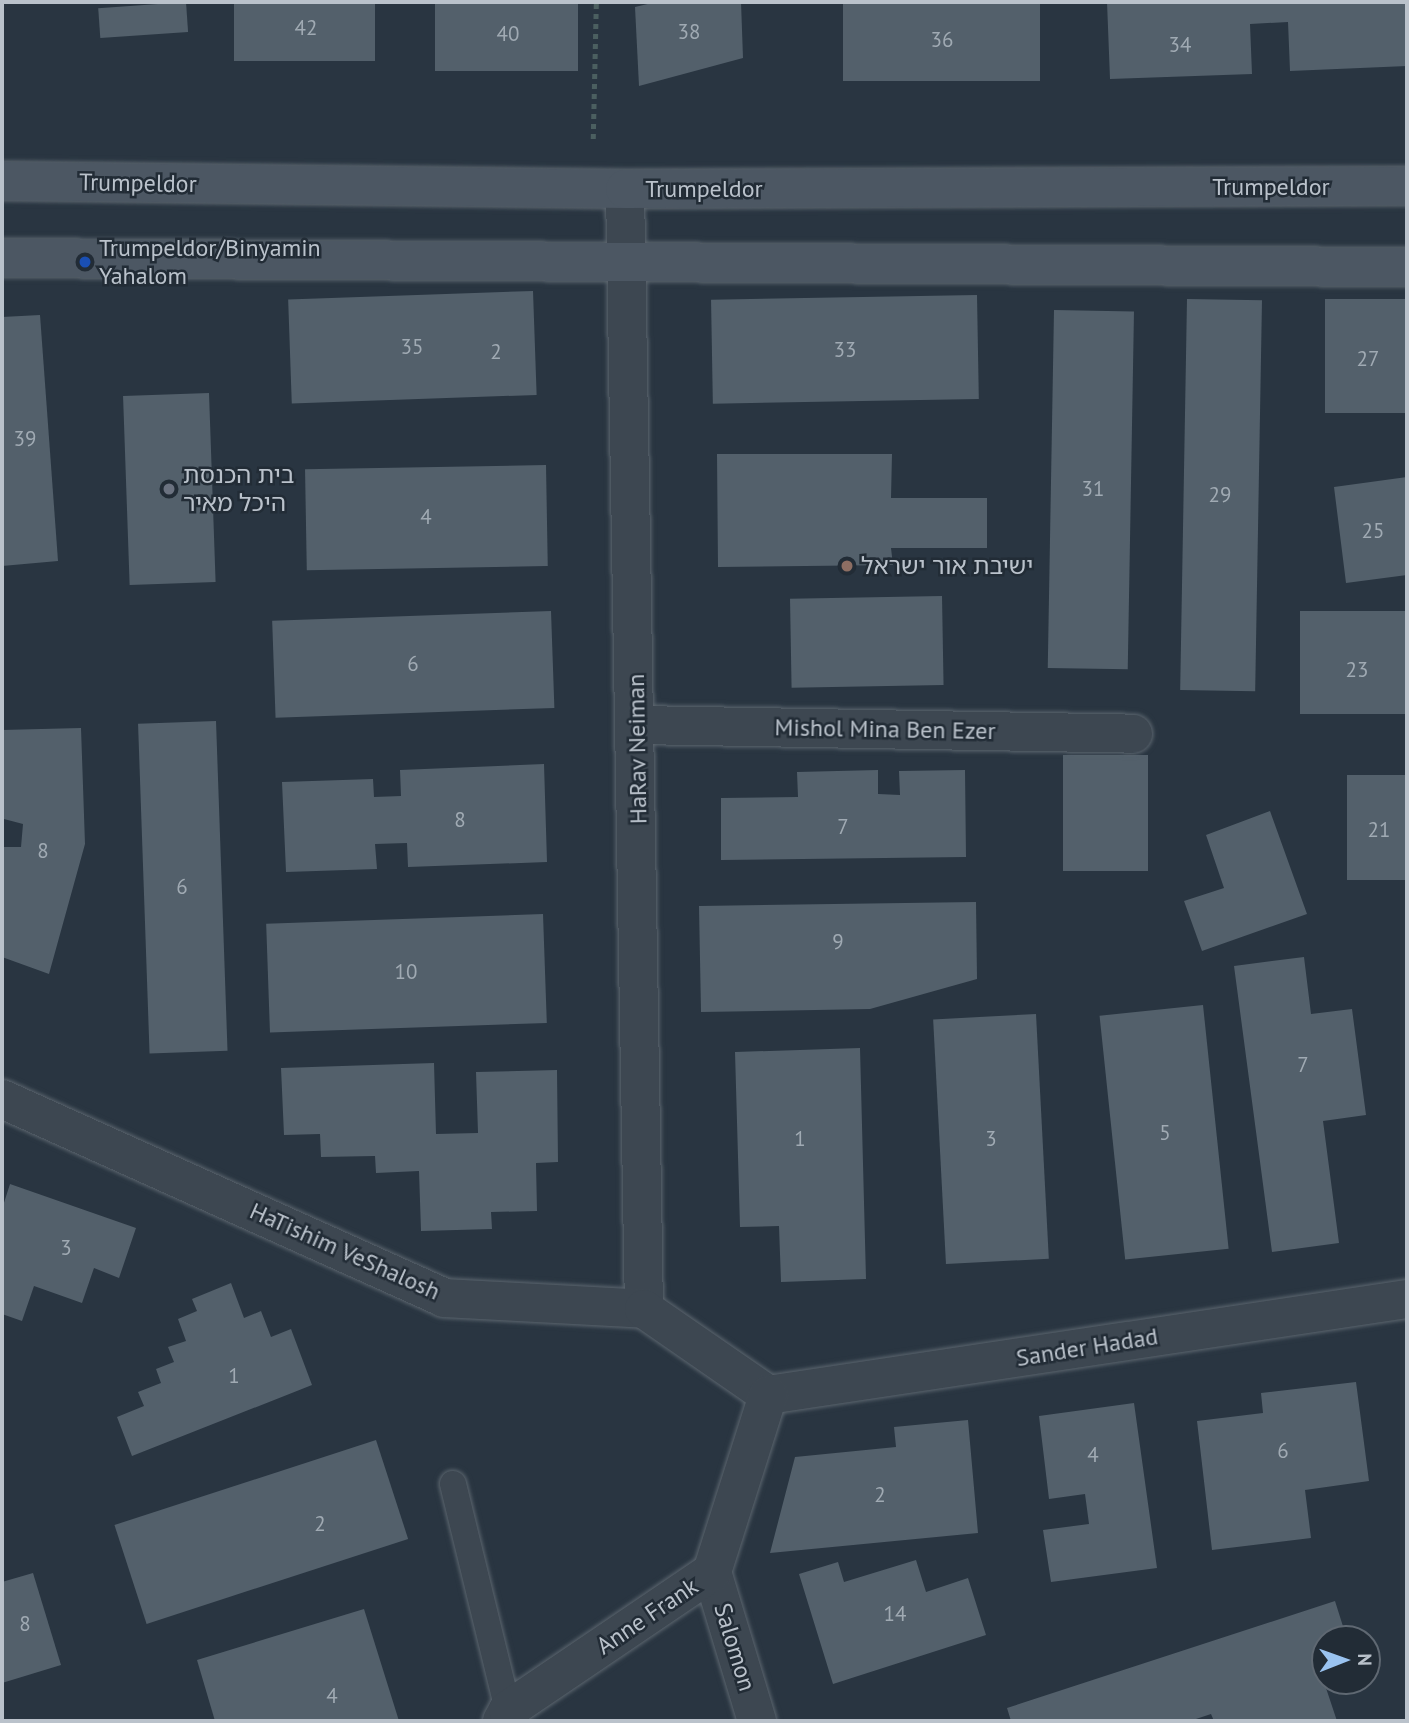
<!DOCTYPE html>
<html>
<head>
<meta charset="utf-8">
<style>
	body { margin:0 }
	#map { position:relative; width:1409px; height:1723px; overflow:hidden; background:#293541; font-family:"PT Sans","Noto Sans Hebrew",sans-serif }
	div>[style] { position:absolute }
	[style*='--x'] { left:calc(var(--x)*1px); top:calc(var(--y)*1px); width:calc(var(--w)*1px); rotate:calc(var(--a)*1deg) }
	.building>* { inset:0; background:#53606b; transform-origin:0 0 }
	.path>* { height:4.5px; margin-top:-2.25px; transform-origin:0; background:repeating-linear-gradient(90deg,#4b5f60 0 5px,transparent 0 10px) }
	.roads { filter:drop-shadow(0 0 2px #5b656e) drop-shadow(0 0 2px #5b656e) }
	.service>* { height:26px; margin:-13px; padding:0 13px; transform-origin:13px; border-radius:13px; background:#3d4751 }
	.minor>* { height:38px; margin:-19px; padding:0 19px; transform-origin:19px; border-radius:19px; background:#3d4751 }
	.secondary>* { height:38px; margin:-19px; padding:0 19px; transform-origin:19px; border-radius:19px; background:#4c5763 }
	.dots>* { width:19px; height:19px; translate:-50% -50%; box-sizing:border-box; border:4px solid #222c36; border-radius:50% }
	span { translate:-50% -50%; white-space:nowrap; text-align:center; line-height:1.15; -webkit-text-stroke:5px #222c36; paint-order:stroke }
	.number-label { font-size:21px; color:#a0aab3 }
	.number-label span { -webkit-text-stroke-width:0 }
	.street-label { font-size:24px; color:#bac2cb }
	.poi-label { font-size:24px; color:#bac2cb }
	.left { translate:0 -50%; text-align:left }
	.frame { position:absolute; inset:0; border:4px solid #bac2cb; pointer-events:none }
	.north { position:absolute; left:1311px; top:1625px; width:70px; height:70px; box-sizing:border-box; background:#222c36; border:2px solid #5f6872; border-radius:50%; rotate:89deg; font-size:19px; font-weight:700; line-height:28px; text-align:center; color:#bac2cb }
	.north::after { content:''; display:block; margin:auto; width:24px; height:32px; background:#9ac3f0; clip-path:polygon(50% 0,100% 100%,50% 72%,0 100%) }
</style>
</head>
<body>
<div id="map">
	<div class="building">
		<div style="left:186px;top:2px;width:30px;height:88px;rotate:86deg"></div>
		<div style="left:234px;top:2px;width:141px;height:59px"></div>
		<div style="left:435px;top:2px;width:143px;height:69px"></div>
		<div style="clip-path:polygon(656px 2px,741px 2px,743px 58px,639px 86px,635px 7px)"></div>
		<div style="left:843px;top:2px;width:197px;height:79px"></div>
		<div style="clip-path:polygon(1107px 2px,1407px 2px,1407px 66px,1290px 71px,1288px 22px,1250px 24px,1252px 74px,1110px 79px)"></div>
		<div style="left:533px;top:291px;width:104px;height:245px;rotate:88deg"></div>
		<div style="left:977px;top:295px;width:104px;height:266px;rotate:89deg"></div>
		<div style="left:1187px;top:299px;width:75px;height:391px;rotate:1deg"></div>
		<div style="left:1407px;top:299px;width:114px;height:82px;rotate:90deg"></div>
		<div style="left:1054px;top:310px;width:80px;height:358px;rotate:1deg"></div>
		<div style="clip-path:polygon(40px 315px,58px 561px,2px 566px,2px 317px)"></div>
		<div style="left:209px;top:393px;width:189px;height:86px;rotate:88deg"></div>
		<div style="clip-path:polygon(717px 454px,892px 454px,891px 498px,987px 498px,987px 548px,891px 548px,893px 565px,718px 567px)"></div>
		<div style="left:546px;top:465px;width:101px;height:241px;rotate:89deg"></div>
		<div style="clip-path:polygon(1407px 477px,1407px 575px,1346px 583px,1334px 487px)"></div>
		<div style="left:942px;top:596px;width:89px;height:152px;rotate:89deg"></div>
		<div style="left:551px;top:611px;width:97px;height:279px;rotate:88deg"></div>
		<div style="left:1407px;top:611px;width:103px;height:107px;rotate:90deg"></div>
		<div style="left:216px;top:721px;width:330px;height:78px;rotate:88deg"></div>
		<div style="clip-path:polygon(81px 728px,85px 844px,49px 974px,2px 957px,2px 856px,4px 847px,21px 847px,23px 824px,4px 819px,2px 730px)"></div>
		<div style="left:1148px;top:755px;width:116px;height:85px;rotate:90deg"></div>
		<div style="clip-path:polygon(544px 764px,547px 862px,408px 867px,407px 843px,375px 844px,377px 869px,286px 872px,282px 782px,373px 779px,374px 797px,401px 796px,400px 770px)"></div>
		<div style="clip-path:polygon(878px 770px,878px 794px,900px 795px,899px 771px,965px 770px,966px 857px,721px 860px,721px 798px,798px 797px,797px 772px)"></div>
		<div style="left:1407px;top:775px;width:105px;height:60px;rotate:90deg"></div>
		<div style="clip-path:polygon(1270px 811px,1307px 914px,1202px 951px,1184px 901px,1224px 888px,1206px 835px)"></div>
		<div style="clip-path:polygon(976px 902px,977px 979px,870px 1009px,701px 1012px,699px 906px)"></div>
		<div style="left:543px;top:914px;width:109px;height:277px;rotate:88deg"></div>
		<div style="clip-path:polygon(1304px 957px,1311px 1014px,1352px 1009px,1366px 1115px,1323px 1121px,1339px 1243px,1272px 1252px,1234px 966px)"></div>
		<div style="left:1203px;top:1005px;width:245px;height:104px;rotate:84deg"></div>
		<div style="left:1036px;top:1014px;width:245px;height:103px;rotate:87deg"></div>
		<div style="clip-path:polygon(860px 1048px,866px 1279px,781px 1282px,779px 1226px,740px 1227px,735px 1052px)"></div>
		<div style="clip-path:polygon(434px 1063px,436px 1134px,478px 1133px,476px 1072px,557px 1070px,558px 1162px,536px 1163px,537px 1211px,491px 1212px,492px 1229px,421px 1231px,419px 1171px,376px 1173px,375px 1156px,321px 1157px,320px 1134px,284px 1135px,281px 1068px)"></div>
		<div style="clip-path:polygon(10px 1184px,136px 1228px,119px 1278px,94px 1268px,82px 1303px,34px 1286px,22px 1321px,2px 1314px,2px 1209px)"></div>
		<div style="clip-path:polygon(231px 1283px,244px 1318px,261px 1311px,271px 1337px,291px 1329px,312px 1385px,132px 1456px,117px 1417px,144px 1406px,138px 1392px,161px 1383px,156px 1369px,174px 1362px,168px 1347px,186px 1341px,178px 1319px,197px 1311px,192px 1299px)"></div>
		<div style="clip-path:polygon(1356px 1382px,1369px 1481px,1305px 1490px,1311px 1538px,1212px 1550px,1197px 1421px,1263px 1413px,1261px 1393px)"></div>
		<div style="clip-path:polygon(1134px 1403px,1157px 1568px,1051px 1582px,1043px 1530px,1089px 1524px,1085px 1494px,1049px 1499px,1039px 1416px)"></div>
		<div style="clip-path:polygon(968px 1420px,978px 1533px,770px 1553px,795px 1457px,896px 1447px,894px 1427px)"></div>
		<div style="left:376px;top:1440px;width:104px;height:275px;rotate:72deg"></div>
		<div style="clip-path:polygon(916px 1560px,926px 1592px,968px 1578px,986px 1635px,833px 1684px,799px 1574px,838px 1562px,844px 1582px)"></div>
		<div style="clip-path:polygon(33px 1573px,61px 1665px,2px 1683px,2px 1582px)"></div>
		<div style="clip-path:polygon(1335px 1601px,1347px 1639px,1325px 1639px,1325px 1681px,1336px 1682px,1325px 1685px,1337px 1721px,1214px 1721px,1211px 1714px,1190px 1721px,1011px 1721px,1007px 1708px)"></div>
		<div style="clip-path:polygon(364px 1609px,399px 1721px,215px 1721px,197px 1660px)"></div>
	</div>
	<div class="path">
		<div style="--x:593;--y:139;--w:137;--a:-88.7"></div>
	</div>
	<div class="roads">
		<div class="service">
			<div style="--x:453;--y:1484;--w:233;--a:76.3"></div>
		</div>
		<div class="minor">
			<div style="--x:625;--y:189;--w:1120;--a:89.03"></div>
			<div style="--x:637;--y:725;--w:496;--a:1"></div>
			<div style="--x:2;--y:1099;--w:485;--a:24.2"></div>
			<div style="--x:444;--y:1298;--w:200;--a:3.1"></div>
			<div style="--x:644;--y:1309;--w:151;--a:34.7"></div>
			<div style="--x:768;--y:1395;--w:646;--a:-8.54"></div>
			<div style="--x:712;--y:1572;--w:156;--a:73.2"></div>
			<div style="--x:502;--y:1721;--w:13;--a:-61"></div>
			<div style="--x:508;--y:1710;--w:246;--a:-34.1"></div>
			<div style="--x:712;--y:1572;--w:186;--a:-72.4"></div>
		</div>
		<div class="secondary">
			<div style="--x:2;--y:181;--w:623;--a:0.74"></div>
			<div style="--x:625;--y:189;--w:782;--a:-0.22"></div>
			<div style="--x:2;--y:258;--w:1405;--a:0.37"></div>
		</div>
	</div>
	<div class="dots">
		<div style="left:85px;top:262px;background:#1a4fb4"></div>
		<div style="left:169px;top:489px;background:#6b7280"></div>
		<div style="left:847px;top:566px;background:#8d6e63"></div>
	</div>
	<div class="number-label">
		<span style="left:306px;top:28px">42</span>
		<span style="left:689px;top:32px">38</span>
		<span style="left:508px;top:34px">40</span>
		<span style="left:942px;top:40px">36</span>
		<span style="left:1180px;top:45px">34</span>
		<span style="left:412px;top:347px">35</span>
		<span style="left:845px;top:350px">33</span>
		<span style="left:496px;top:352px">2</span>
		<span style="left:1368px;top:359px">27</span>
		<span style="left:25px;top:439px">39</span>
		<span style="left:1093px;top:489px">31</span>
		<span style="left:1220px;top:495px">29</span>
		<span style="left:426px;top:517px">4</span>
		<span style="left:1373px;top:531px">25</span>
		<span style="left:413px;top:664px">6</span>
		<span style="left:1357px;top:670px">23</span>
		<span style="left:460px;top:820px">8</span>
		<span style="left:843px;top:827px">7</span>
		<span style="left:1379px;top:830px">21</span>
		<span style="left:43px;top:851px">8</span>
		<span style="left:182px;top:887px">6</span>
		<span style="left:838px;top:942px">9</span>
		<span style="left:406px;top:972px">10</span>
		<span style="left:1303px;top:1065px">7</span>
		<span style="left:1165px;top:1133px">5</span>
		<span style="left:800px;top:1139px">1</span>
		<span style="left:991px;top:1139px">3</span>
		<span style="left:66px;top:1248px">3</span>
		<span style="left:234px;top:1376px">1</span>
		<span style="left:1283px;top:1451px">6</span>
		<span style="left:1093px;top:1455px">4</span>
		<span style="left:880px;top:1495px">2</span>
		<span style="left:320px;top:1524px">2</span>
		<span style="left:895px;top:1614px">14</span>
		<span style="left:25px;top:1624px">8</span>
		<span style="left:332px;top:1696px">4</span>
	</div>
	<div class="street-label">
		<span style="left:138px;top:183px;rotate:1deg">Trumpeldor</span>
		<span style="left:1271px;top:187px">Trumpeldor</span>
		<span style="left:704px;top:189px">Trumpeldor</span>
		<span style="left:885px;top:729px;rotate:1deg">Mishol Mina Ben Ezer</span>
		<span style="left:637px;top:749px;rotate:-91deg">HaRav Neiman</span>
		<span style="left:345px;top:1251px;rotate:24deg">HaTishim VeShalosh</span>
		<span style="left:1087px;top:1347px;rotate:-9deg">Sander Hadad</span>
		<span style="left:647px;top:1616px;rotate:-34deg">Anne Frank</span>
		<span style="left:735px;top:1647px;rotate:73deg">Salomon</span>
	</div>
	<div class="poi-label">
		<span class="left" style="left:99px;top:262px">Trumpeldor/Binyamin<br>Yahalom</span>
		<span class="left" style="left:183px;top:489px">בית הכנסת<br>היכל מאיר</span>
		<span class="left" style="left:861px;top:566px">ישיבת אור ישראל</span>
	</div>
	<div class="frame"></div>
	<div class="north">N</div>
</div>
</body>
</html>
